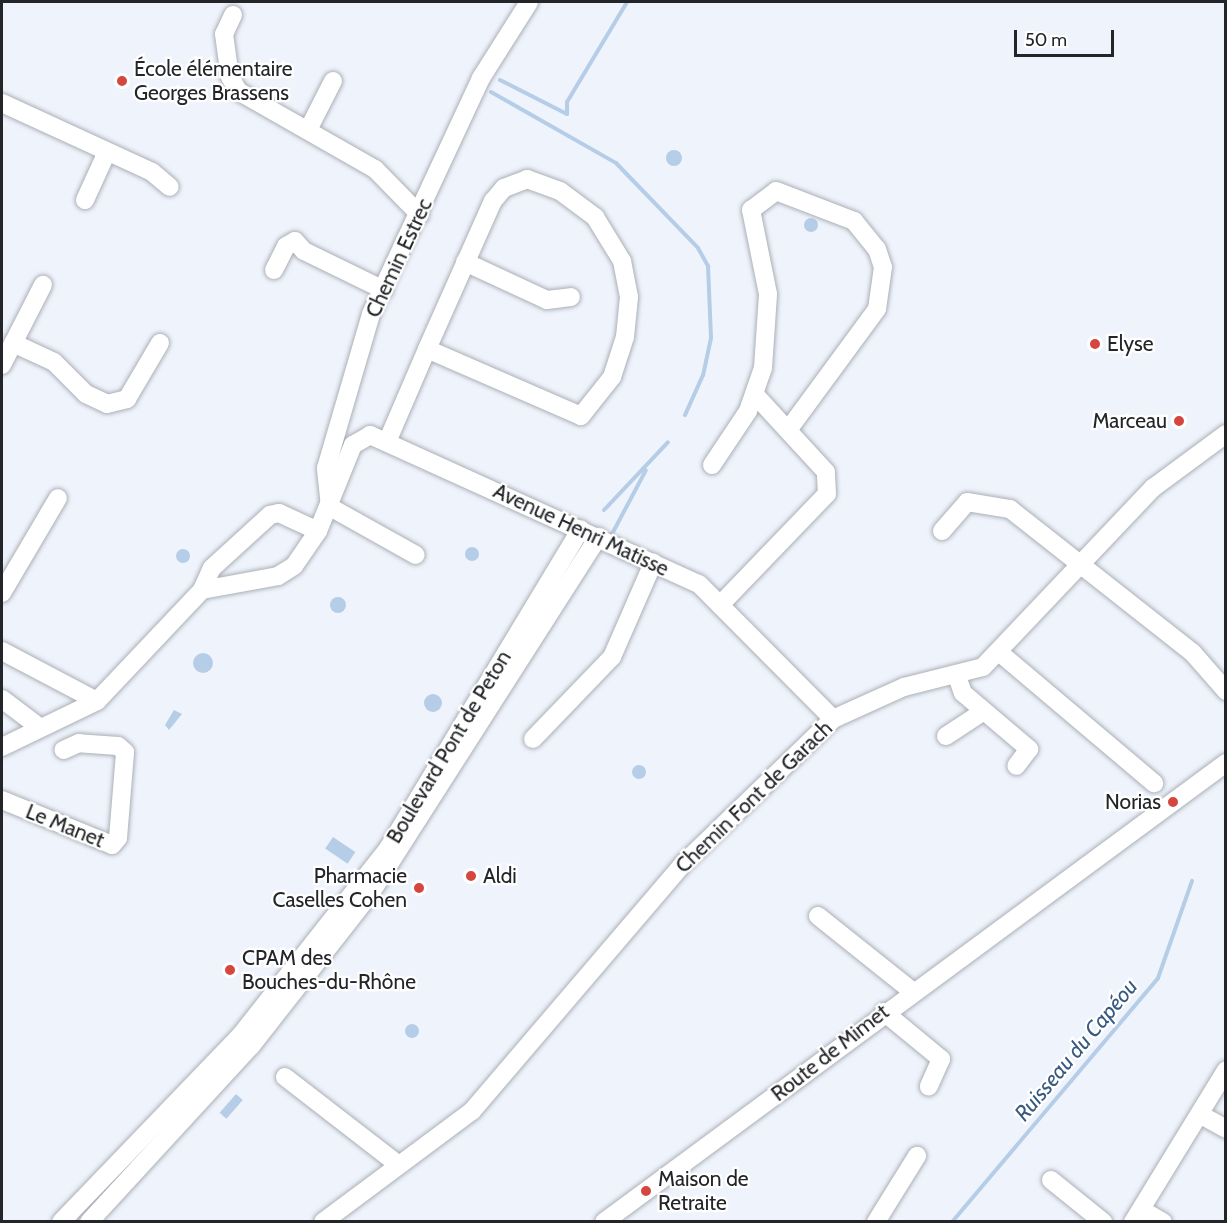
<!DOCTYPE html>
<html>
<head>
<meta charset="utf-8">
<style>
	body { margin:0 }
	#map { position:relative; width:1227px; height:1223px; overflow:hidden; background:#eff4fc; font-family:Cabin,sans-serif }
	div>[style] { position:absolute }
	[style*='--x'] { left:calc(var(--x)*1px); top:calc(var(--y)*1px); width:calc(var(--w)*1px); rotate:calc(var(--a)*1deg) }
	.water>* { inset:0; background:#b6cde7; transform-origin:0 0 }
	.round { border-radius:50% }
	.stream>* { height:4px; margin:-2px; padding:0 2px; transform-origin:2px; border-radius:2px; background:#b6cde7 }
	.roads { filter:drop-shadow(0 0 2px #abafb6) drop-shadow(0 0 2px #abafb6) }
	.minor>* { height:18px; margin:-9px; padding:0 9px; transform-origin:9px; border-radius:9px; background:#fff }
	.dots>* { width:16px; height:16px; translate:-50% -50%; box-sizing:border-box; border:3px solid #fff; border-radius:50% }
	span { translate:-50% -50%; white-space:nowrap; text-align:center; line-height:1.15; -webkit-text-stroke:4.5px #fff; paint-order:stroke }
	.poi-label { font-size:21px; color:#232528 }
	.left { translate:0 -50%; text-align:left }
	.right { translate:-100% -50%; text-align:right }
	.street-label { font-size:21px; color:#232528 }
	.water-label { font-size:22px; color:#375a80; font-style:italic }
	.frame { position:absolute; inset:0; border:3px solid #232528; pointer-events:none }
	.scale { position:absolute; left:1014px; top:30px; width:100px; height:27px; box-sizing:border-box; border:3px solid #232528; border-top:0; padding-left:8px; font-size:18px; line-height:21px; white-space:nowrap; color:#232528; -webkit-text-stroke:4px #fff; paint-order:stroke }
</style>
</head>
<body>
<div id="map">
	<div class="water">
		<div class="round" style="left:666px;top:150px;width:16px;height:16px"></div>
		<div class="round" style="left:804px;top:218px;width:14px;height:14px"></div>
		<div class="round" style="left:465px;top:547px;width:14px;height:14px"></div>
		<div class="round" style="left:176px;top:549px;width:14px;height:14px"></div>
		<div class="round" style="left:330px;top:597px;width:16px;height:16px"></div>
		<div class="round" style="left:193px;top:653px;width:20px;height:20px"></div>
		<div class="round" style="left:424px;top:694px;width:18px;height:18px"></div>
		<div style="clip-path:polygon(174px 710px,182px 714px,169px 730px,165px 725px)"></div>
		<div class="round" style="left:632px;top:765px;width:14px;height:14px"></div>
		<div style="left:333px;top:837px;width:27px;height:14px;rotate:34deg"></div>
		<div class="round" style="left:405px;top:1024px;width:14px;height:14px"></div>
		<div style="left:236px;top:1094px;width:9px;height:25px;rotate:41deg"></div>
	</div>
	<div class="stream">
		<div style="--x:500;--y:80;--w:75;--a:26.9"></div>
		<div style="--x:567;--y:114;--w:12;--a:-90"></div>
		<div style="--x:567;--y:102;--w:117;--a:-59"></div>
		<div style="--x:491;--y:92;--w:144;--a:29.6"></div>
		<div style="--x:616;--y:163;--w:118;--a:46"></div>
		<div style="--x:698;--y:248;--w:21;--a:61"></div>
		<div style="--x:708;--y:266;--w:72;--a:87.6"></div>
		<div style="--x:711;--y:338;--w:38;--a:102"></div>
		<div style="--x:703;--y:375;--w:44;--a:114.2"></div>
		<div style="--x:604;--y:510;--w:93;--a:-46.7"></div>
		<div style="--x:612;--y:534;--w:72;--a:-62"></div>
		<div style="--x:952;--y:1222;--w:319;--a:-49.8"></div>
		<div style="--x:1158;--y:978;--w:103;--a:-70.7"></div>
	</div>
	<div class="roads">
		<div class="minor">
			<div style="--x:233;--y:15;--w:21;--a:115"></div>
			<div style="--x:224;--y:34;--w:43;--a:82.1"></div>
			<div style="--x:230;--y:77;--w:16;--a:60"></div>
			<div style="--x:238;--y:91;--w:158;--a:29.7"></div>
			<div style="--x:375;--y:169;--w:64;--a:45.6"></div>
			<div style="--x:2;--y:103;--w:165;--a:24.7"></div>
			<div style="--x:152;--y:172;--w:23;--a:40"></div>
			<div style="--x:308;--y:130;--w:55;--a:-63"></div>
			<div style="--x:85;--y:200;--w:53;--a:-65.4"></div>
			<div style="--x:465;--y:262;--w:90;--a:24.9"></div>
			<div style="--x:547;--y:300;--w:24;--a:-7"></div>
			<div style="--x:274;--y:270;--w:27;--a:-63"></div>
			<div style="--x:286;--y:246;--w:10;--a:-29"></div>
			<div style="--x:295;--y:241;--w:13;--a:48"></div>
			<div style="--x:304;--y:251;--w:89;--a:26"></div>
			<div style="--x:13;--y:343;--w:45;--a:24.9"></div>
			<div style="--x:54;--y:362;--w:45;--a:45"></div>
			<div style="--x:86;--y:394;--w:23;--a:25"></div>
			<div style="--x:107;--y:404;--w:21;--a:-14"></div>
			<div style="--x:127;--y:399;--w:65;--a:-59.5"></div>
			<div style="--x:2;--y:365;--w:90;--a:-62.9"></div>
			<div style="--x:387;--y:442;--w:101;--a:-66.7"></div>
			<div style="--x:427;--y:349;--w:162;--a:-66"></div>
			<div style="--x:493;--y:201;--w:17;--a:-50"></div>
			<div style="--x:504;--y:188;--w:25;--a:-21"></div>
			<div style="--x:527;--y:179;--w:35;--a:20"></div>
			<div style="--x:560;--y:191;--w:44;--a:36.6"></div>
			<div style="--x:595;--y:217;--w:52;--a:58.5"></div>
			<div style="--x:622;--y:261;--w:37;--a:79"></div>
			<div style="--x:629;--y:297;--w:40;--a:95.7"></div>
			<div style="--x:625;--y:337;--w:42;--a:108"></div>
			<div style="--x:612;--y:377;--w:50;--a:128.5"></div>
			<div style="--x:581;--y:416;--w:168;--a:-156.5"></div>
			<div style="--x:712;--y:465;--w:65;--a:-56.3"></div>
			<div style="--x:748;--y:411;--w:46;--a:-70.8"></div>
			<div style="--x:763;--y:368;--w:74;--a:-86.1"></div>
			<div style="--x:768;--y:294;--w:86;--a:-101.4"></div>
			<div style="--x:751;--y:210;--w:31;--a:-37"></div>
			<div style="--x:776;--y:191;--w:84;--a:21"></div>
			<div style="--x:854;--y:221;--w:36;--a:51"></div>
			<div style="--x:877;--y:249;--w:19;--a:72"></div>
			<div style="--x:883;--y:267;--w:42;--a:98.1"></div>
			<div style="--x:877;--y:309;--w:150;--a:126.3"></div>
			<div style="--x:330;--y:507;--w:39;--a:-96"></div>
			<div style="--x:326;--y:468;--w:160;--a:-73.7"></div>
			<div style="--x:371;--y:314;--w:260;--a:-65"></div>
			<div style="--x:481;--y:78;--w:90;--a:-57.7"></div>
			<div style="--x:330;--y:507;--w:98;--a:29.2"></div>
			<div style="--x:942;--y:531;--w:38;--a:-49"></div>
			<div style="--x:967;--y:502;--w:44;--a:9.2"></div>
			<div style="--x:1010;--y:509;--w:231;--a:38.2"></div>
			<div style="--x:1192;--y:652;--w:52;--a:48.9"></div>
			<div style="--x:202;--y:590;--w:24;--a:-66"></div>
			<div style="--x:212;--y:568;--w:79;--a:-42.4"></div>
			<div style="--x:270;--y:515;--w:9;--a:-13"></div>
			<div style="--x:279;--y:513;--w:43;--a:24.8"></div>
			<div style="--x:2;--y:593;--w:110;--a:-59.5"></div>
			<div style="--x:720;--y:605;--w:154;--a:-46.1"></div>
			<div style="--x:827;--y:494;--w:22;--a:-93"></div>
			<div style="--x:826;--y:472;--w:103;--a:-132.6"></div>
			<div style="--x:2;--y:651;--w:107;--a:27.8"></div>
			<div style="--x:1000;--y:653;--w:202;--a:40.2"></div>
			<div style="--x:957;--y:676;--w:18;--a:71"></div>
			<div style="--x:963;--y:693;--w:87;--a:40.3"></div>
			<div style="--x:1029;--y:749;--w:21;--a:127"></div>
			<div style="--x:2;--y:699;--w:46;--a:37.1"></div>
			<div style="--x:946;--y:736;--w:45;--a:-33.3"></div>
			<div style="--x:533;--y:739;--w:114;--a:-46.1"></div>
			<div style="--x:612;--y:657;--w:103;--a:-66.4"></div>
			<div style="--x:2;--y:747;--w:106;--a:-25.8"></div>
			<div style="--x:97;--y:701;--w:153;--a:-46.6"></div>
			<div style="--x:202;--y:590;--w:77;--a:-10.4"></div>
			<div style="--x:278;--y:576;--w:19;--a:-32"></div>
			<div style="--x:294;--y:566;--w:42;--a:-55.6"></div>
			<div style="--x:318;--y:531;--w:93;--a:-67.9"></div>
			<div style="--x:353;--y:445;--w:20;--a:-30"></div>
			<div style="--x:370;--y:435;--w:361;--a:24.4"></div>
			<div style="--x:699;--y:584;--w:190;--a:45.2"></div>
			<div style="--x:2;--y:800;--w:119;--a:22.2"></div>
			<div style="--x:112;--y:845;--w:9;--a:-49"></div>
			<div style="--x:118;--y:838;--w:86;--a:-85.3"></div>
			<div style="--x:125;--y:752;--w:9;--a:-139"></div>
			<div style="--x:118;--y:746;--w:39;--a:-176"></div>
			<div style="--x:79;--y:743;--w:17;--a:156"></div>
			<div style="--x:818;--y:916;--w:120;--a:38.6"></div>
			<div style="--x:884;--y:1012;--w:74;--a:39.5"></div>
			<div style="--x:941;--y:1059;--w:30;--a:114"></div>
			<div style="--x:285;--y:1077;--w:144;--a:37.7"></div>
			<div style="--x:1201;--y:1115;--w:29;--a:29"></div>
			<div style="--x:1051;--y:1180;--w:67;--a:38.9"></div>
			<div style="--x:1142;--y:1210;--w:24;--a:30"></div>
			<div style="--x:61;--y:1222;--w:258;--a:-46.1"></div>
			<div style="--x:240;--y:1036;--w:241;--a:-51.7"></div>
			<div style="--x:389;--y:847;--w:371;--a:-58.9"></div>
			<div style="--x:89;--y:1222;--w:239;--a:-47.4"></div>
			<div style="--x:251;--y:1046;--w:193;--a:-51.9"></div>
			<div style="--x:370;--y:894;--w:424;--a:-57.4"></div>
			<div style="--x:323;--y:1222;--w:186;--a:-36.7"></div>
			<div style="--x:472;--y:1111;--w:326;--a:-49.5"></div>
			<div style="--x:684;--y:863;--w:207;--a:-44"></div>
			<div style="--x:833;--y:719;--w:78;--a:-24.3"></div>
			<div style="--x:904;--y:687;--w:81;--a:-14.2"></div>
			<div style="--x:983;--y:667;--w:247;--a:-46.5"></div>
			<div style="--x:1153;--y:488;--w:91;--a:-36.5"></div>
			<div style="--x:604;--y:1222;--w:773;--a:-36.43"></div>
			<div style="--x:876;--y:1222;--w:78;--a:-58.2"></div>
			<div style="--x:1133;--y:1222;--w:178;--a:-58.5"></div>
		</div>
	</div>
	<div class="dots">
		<div style="left:122px;top:81px;background:#d4463e"></div>
		<div style="left:1095px;top:344px;background:#d4463e"></div>
		<div style="left:1179px;top:421px;background:#d4463e"></div>
		<div style="left:1173px;top:802px;background:#d4463e"></div>
		<div style="left:471px;top:876px;background:#d4463e"></div>
		<div style="left:419px;top:888px;background:#d4463e"></div>
		<div style="left:230px;top:970px;background:#d4463e"></div>
		<div style="left:646px;top:1191px;background:#d4463e"></div>
	</div>
	<div class="poi-label">
		<span class="left" style="left:134px;top:81px">École élémentaire<br>Georges Brassens</span>
		<span class="left" style="left:1107px;top:344px">Elyse</span>
		<span class="right" style="left:1167px;top:421px">Marceau</span>
		<span class="right" style="left:1161px;top:802px">Norias</span>
		<span class="right" style="left:407px;top:888px">Pharmacie<br>Caselles Cohen</span>
		<span class="left" style="left:483px;top:876px">Aldi</span>
		<span class="left" style="left:242px;top:970px">CPAM des<br>Bouches-du-Rhône</span>
		<span class="left" style="left:658px;top:1191px">Maison de<br>Retraite</span>
	</div>
	<div class="street-label">
		<span style="left:399px;top:258px;rotate:-65deg">Chemin Estrec</span>
		<span style="left:581px;top:530px;rotate:25deg">Avenue Henri Matisse</span>
		<span style="left:449px;top:747px;rotate:-59deg">Boulevard Pont de Peton</span>
		<span style="left:754px;top:797px;rotate:-44deg">Chemin Font de Garach</span>
		<span style="left:65px;top:826px;rotate:22deg">Le Manet</span>
		<span style="left:830px;top:1053px;rotate:-38deg">Route de Mimet</span>
	</div>
	<div class="water-label">
		<span style="left:1076px;top:1050px;rotate:-50deg">Ruisseau du Capéou</span>
	</div>
	<div class="frame"></div>
	<div class="scale">50 m</div>
</div>
</body>
</html>
